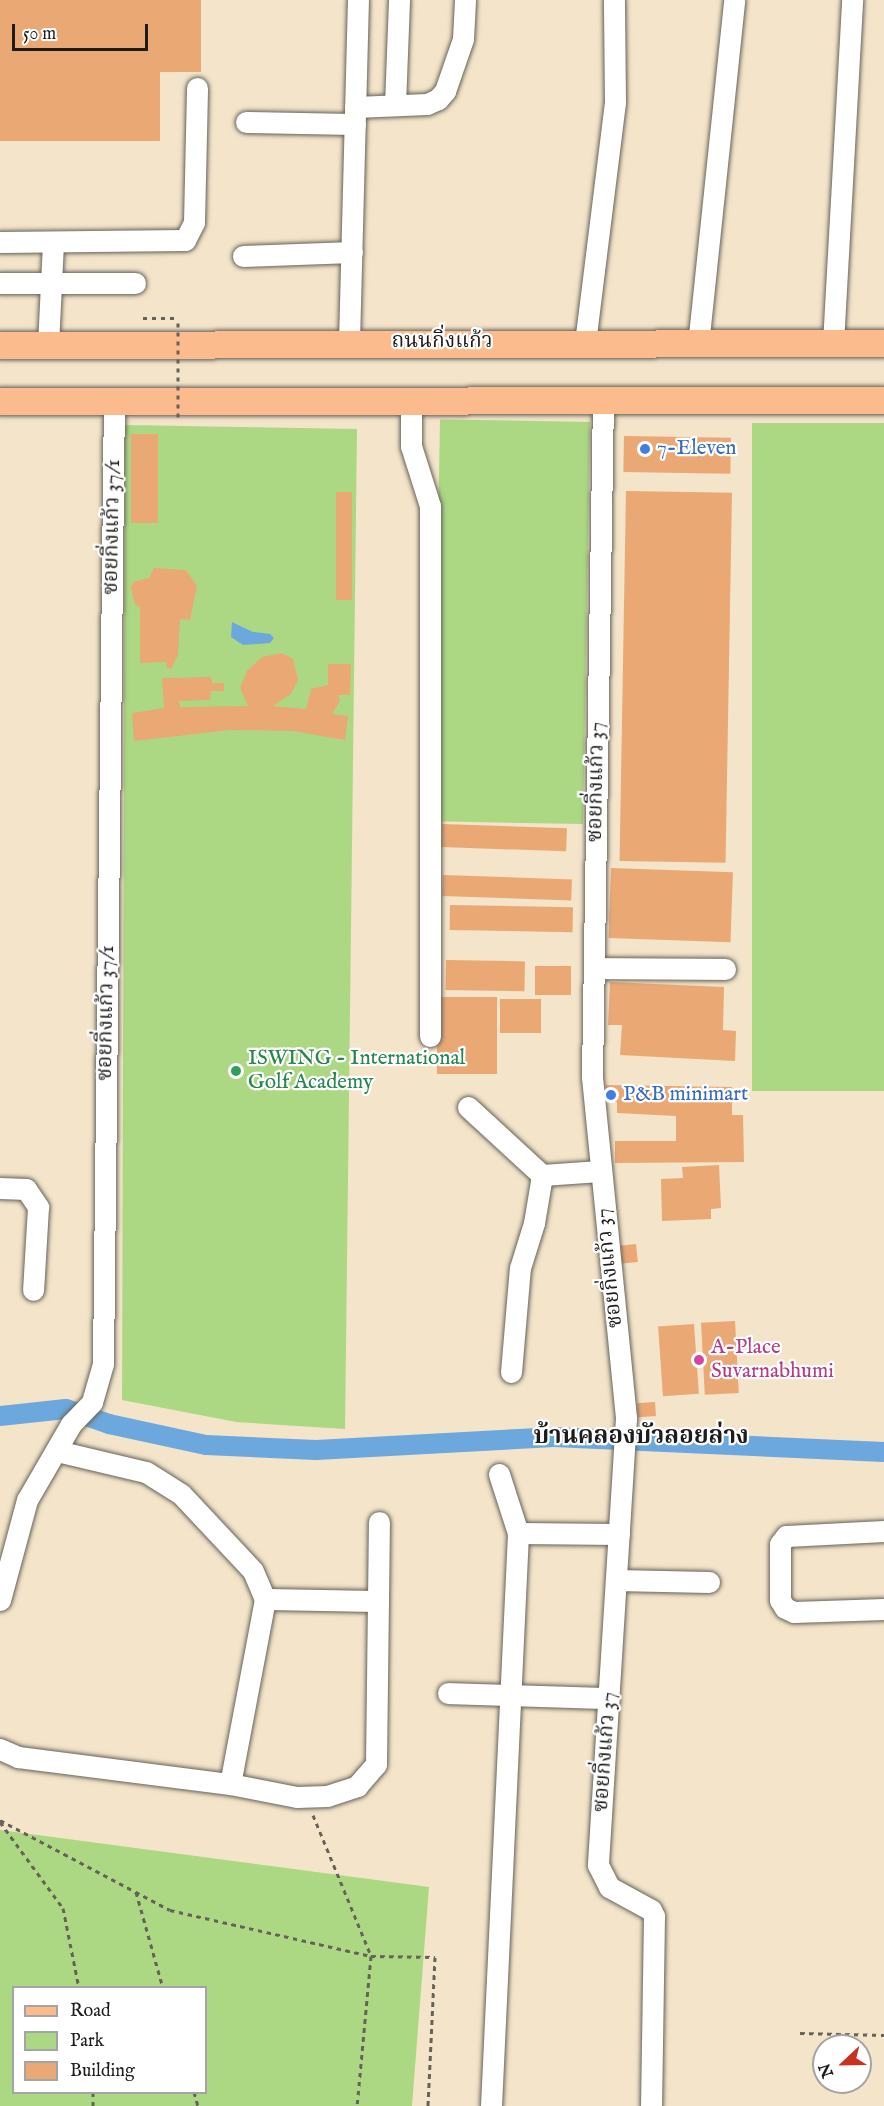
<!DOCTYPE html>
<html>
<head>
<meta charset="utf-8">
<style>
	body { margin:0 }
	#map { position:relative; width:884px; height:2106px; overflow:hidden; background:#f3e4ca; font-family:"IM FELL English","Noto Serif Thai",serif }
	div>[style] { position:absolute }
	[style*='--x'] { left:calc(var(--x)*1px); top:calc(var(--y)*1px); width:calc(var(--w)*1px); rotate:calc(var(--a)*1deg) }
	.green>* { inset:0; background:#acd884; transform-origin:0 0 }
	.water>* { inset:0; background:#6ca8dd }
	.canal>* { height:20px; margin:-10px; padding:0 10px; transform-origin:10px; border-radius:10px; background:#6ca8dd }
	.building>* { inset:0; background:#eaa875; transform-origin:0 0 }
	.path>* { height:3px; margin-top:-1.5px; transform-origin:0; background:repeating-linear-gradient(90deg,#676259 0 4.5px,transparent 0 9px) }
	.roads { filter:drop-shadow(0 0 2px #676259) drop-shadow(0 0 2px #676259) }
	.minor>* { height:21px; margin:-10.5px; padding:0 10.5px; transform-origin:10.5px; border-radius:10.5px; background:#fff }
	.major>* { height:27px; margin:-13.5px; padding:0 13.5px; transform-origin:13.5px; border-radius:13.5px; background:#fbbb8d }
	.path-bridge>* { height:3px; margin-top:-1.5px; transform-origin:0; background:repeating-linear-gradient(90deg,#676259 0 4.5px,transparent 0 9px) }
	.dots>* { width:16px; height:16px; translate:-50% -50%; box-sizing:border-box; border:3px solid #fff; border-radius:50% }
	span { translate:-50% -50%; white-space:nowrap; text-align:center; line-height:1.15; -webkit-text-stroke:4.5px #fff; paint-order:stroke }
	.street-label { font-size:21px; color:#1c1c1c }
	.shop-label { font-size:21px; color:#366cbe }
	.left { translate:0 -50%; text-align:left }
	.leisure-label { font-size:21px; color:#27864d }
	.hotel-label { font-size:21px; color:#b23c85 }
	.quarter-label { font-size:24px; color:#1c1c1c; font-weight:700 }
	.legend { position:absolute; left:12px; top:1986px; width:195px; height:108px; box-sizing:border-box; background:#fff; border:2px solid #a4a4a4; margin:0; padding:8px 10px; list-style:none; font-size:18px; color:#1c1c1c }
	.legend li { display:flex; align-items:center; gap:12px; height:30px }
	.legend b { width:30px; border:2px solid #a4a4a4 }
	.north { position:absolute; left:812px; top:2034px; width:60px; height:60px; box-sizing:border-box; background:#fff; border:2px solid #a4a4a4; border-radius:50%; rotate:248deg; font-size:16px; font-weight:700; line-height:24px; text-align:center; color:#1c1c1c }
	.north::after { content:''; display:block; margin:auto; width:21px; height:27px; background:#c8321e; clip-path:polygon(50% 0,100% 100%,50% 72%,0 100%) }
	.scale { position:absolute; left:12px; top:24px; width:136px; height:27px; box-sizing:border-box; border:3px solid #1c1c1c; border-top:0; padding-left:8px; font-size:18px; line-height:21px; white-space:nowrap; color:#1c1c1c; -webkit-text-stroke:4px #fff; paint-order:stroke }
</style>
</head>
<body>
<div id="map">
	<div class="green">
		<div style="left:590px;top:422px;width:402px;height:150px;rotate:91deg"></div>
		<div style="left:752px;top:423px;width:132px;height:668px"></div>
		<div style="clip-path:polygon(125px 425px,357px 429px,345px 1429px,236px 1422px,122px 1400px)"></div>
		<div style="clip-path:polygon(evenodd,0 1830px,429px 1887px,412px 2106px,0 2106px,0 1830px,14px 1988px,206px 1988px,206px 2092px,14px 2092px,14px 1988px)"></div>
	</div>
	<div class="water">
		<div style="clip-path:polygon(232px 622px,253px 632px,270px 634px,274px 638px,270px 643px,243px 645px,231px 637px)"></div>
	</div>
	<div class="canal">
		<div style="--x:0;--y:1416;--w:66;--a:-6.1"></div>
		<div style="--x:66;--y:1409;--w:46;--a:19.2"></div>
		<div style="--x:109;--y:1424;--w:99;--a:12.2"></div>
		<div style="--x:206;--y:1445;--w:110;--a:2.6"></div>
		<div style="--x:316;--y:1450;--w:238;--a:-3.1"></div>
		<div style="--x:554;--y:1437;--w:330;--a:2.6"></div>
	</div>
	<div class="building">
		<div style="clip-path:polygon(0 0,201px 0,201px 72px,160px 72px,160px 141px,0 141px)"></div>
		<div style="left:131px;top:434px;width:27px;height:89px"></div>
		<div style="left:624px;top:436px;width:107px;height:36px;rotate:1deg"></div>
		<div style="left:626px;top:491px;width:106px;height:370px;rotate:1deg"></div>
		<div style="left:336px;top:492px;width:16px;height:108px"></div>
		<div style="clip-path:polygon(154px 568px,186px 570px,197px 586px,190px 620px,180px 619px,178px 655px,171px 669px,166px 667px,166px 662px,140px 663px,140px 607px,135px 605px,131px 588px,133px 582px,149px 578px)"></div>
		<div style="clip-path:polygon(282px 653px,293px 659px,298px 680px,291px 694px,273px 706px,306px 709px,311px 689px,328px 685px,328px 664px,351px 664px,350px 695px,338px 695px,340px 701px,332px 714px,348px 716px,345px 740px,293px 731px,231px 730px,134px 741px,132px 713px,164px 708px,162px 678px,211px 677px,212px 683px,224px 683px,224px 691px,211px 691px,210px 700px,179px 701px,180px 707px,248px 706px,240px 688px,247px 671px,262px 657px)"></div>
		<div style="left:442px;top:824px;width:125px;height:23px;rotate:2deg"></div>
		<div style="left:611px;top:868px;width:122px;height:70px;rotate:2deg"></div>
		<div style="left:443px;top:875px;width:129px;height:21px;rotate:2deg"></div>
		<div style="left:450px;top:905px;width:123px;height:25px;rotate:1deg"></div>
		<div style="left:446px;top:960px;width:79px;height:30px;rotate:1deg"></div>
		<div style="left:535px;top:966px;width:36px;height:29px"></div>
		<div style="clip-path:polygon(610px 982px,724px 987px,723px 1030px,736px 1031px,735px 1061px,620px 1055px,622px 1025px,608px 1025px)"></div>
		<div style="left:437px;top:997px;width:60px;height:77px"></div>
		<div style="left:500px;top:999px;width:41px;height:34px"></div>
		<div style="clip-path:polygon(606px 1085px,732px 1087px,732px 1115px,743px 1115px,744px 1162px,615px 1163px,615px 1141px,676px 1141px,676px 1116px,617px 1113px,617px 1102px,606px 1102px)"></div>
		<div style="clip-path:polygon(719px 1165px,721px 1208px,711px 1209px,711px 1219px,662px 1221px,661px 1179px,683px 1178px,682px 1167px)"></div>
		<div style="left:636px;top:1244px;width:18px;height:18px;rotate:84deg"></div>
		<div style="left:735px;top:1321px;width:72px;height:34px;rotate:87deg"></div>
		<div style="left:694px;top:1324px;width:70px;height:36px;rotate:86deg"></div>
		<div style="left:655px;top:1402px;width:14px;height:18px;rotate:86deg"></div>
	</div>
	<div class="path">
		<div style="--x:143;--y:318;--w:35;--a:0"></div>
		<div style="--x:313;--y:1815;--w:152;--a:67.6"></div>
		<div style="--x:371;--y:1956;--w:64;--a:0.9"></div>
		<div style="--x:435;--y:1957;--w:149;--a:92.7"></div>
		<div style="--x:0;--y:1820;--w:192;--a:27.9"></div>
		<div style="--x:170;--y:1910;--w:206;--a:12.9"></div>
		<div style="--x:371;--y:1956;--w:151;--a:95.3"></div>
		<div style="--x:0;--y:1822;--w:107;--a:53.8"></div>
		<div style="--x:63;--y:1908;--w:82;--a:78.7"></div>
		<div style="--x:136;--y:1892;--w:100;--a:74.3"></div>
		<div style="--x:800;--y:2033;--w:84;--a:1.4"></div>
		<div style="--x:194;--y:2092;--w:15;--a:74"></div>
		<div style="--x:93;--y:2106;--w:14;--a:-90"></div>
	</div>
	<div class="roads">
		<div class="minor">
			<div style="--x:395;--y:105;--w:105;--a:-87.8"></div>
			<div style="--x:355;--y:107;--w:72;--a:-2.4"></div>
			<div style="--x:427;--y:104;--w:12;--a:-24"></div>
			<div style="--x:438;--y:99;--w:11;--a:-49"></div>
			<div style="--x:445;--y:91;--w:55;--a:-70.9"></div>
			<div style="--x:463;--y:39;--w:39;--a:-87"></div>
			<div style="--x:246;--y:122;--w:109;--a:1.1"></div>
			<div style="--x:0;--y:242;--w:185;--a:-0.6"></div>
			<div style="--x:185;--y:240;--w:20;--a:-63"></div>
			<div style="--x:194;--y:222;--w:134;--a:-88.7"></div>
			<div style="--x:243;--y:256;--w:109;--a:-2.1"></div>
			<div style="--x:0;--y:283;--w:135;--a:0"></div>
			<div style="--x:349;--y:342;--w:342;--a:-88.5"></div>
			<div style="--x:585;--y:343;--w:243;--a:-82.9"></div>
			<div style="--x:615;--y:102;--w:102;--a:-90.6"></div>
			<div style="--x:833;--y:343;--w:344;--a:-86.8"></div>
			<div style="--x:48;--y:345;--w:102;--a:-87.2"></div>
			<div style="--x:698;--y:345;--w:347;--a:-84"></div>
			<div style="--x:411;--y:399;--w:47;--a:90"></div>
			<div style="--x:411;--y:446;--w:63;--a:72.4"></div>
			<div style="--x:430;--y:506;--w:530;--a:90"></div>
			<div style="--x:603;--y:399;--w:678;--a:90.93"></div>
			<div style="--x:592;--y:1077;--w:343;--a:84.3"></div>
			<div style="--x:626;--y:1418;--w:448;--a:93.6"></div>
			<div style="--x:598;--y:1865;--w:25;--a:63"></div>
			<div style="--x:609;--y:1887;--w:48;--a:28.7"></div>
			<div style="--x:651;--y:1910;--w:7;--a:63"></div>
			<div style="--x:654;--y:1916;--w:190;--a:90.9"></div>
			<div style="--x:594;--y:968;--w:131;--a:0.4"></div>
			<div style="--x:468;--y:1107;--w:100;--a:42.6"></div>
			<div style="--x:542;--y:1175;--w:58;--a:-3.9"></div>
			<div style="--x:0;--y:1188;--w:26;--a:2"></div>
			<div style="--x:26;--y:1189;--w:22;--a:56"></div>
			<div style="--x:38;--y:1207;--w:83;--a:93.4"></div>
			<div style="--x:511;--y:1372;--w:104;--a:-85.1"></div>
			<div style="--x:520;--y:1268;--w:47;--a:-72.7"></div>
			<div style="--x:534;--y:1223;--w:49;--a:-80.5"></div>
			<div style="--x:57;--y:1451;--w:91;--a:13.3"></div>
			<div style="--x:146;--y:1472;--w:41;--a:32.2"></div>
			<div style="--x:181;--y:1494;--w:105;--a:46.9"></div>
			<div style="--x:253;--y:1571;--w:30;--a:67"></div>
			<div style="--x:265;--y:1599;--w:188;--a:100.7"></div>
			<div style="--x:884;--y:1531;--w:98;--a:177.1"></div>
			<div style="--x:786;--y:1536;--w:10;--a:127"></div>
			<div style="--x:780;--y:1544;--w:56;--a:90"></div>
			<div style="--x:780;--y:1600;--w:9;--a:58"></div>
			<div style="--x:785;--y:1608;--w:10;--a:24"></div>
			<div style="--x:794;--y:1612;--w:90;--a:-1.9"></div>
			<div style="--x:518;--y:1533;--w:101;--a:0.6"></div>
			<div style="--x:616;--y:1580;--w:93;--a:1.2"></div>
			<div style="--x:265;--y:1599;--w:113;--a:1"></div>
			<div style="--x:0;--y:1600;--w:104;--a:-74.9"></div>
			<div style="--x:27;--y:1500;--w:88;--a:-59.9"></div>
			<div style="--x:71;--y:1424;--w:30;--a:-46"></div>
			<div style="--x:92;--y:1402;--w:40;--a:-74"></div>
			<div style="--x:103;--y:1364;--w:964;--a:-89.35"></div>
			<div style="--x:448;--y:1693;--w:161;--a:1.8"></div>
			<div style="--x:0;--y:1749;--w:20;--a:24"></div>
			<div style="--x:18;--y:1757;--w:214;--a:7.3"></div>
			<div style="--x:230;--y:1784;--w:68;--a:11"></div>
			<div style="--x:297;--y:1797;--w:30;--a:-2"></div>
			<div style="--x:327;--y:1796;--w:32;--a:-18"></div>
			<div style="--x:357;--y:1786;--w:29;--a:-49"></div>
			<div style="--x:376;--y:1764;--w:242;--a:-89.3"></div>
			<div style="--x:491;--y:2106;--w:574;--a:-87.3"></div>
			<div style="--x:518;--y:1533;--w:62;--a:-107.9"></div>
		</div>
		<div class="major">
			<div style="--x:0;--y:345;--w:884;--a:-0.13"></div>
			<div style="--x:0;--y:401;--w:884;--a:-0.06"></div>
		</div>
	</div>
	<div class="path-bridge">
		<div style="--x:178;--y:417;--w:99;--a:-90"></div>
	</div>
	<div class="dots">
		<div style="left:645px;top:449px;background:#3f7fe0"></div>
		<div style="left:236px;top:1071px;background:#2e9e5b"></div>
		<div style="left:611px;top:1095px;background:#3f7fe0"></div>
		<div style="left:699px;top:1360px;background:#d1479c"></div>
	</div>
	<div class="street-label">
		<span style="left:442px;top:342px">ถนนกิ่งแก้ว</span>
		<span style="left:113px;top:527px;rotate:-89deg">ซอยกิ่งแก้ว 37/1</span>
		<span style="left:597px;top:782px;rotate:-89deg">ซอยกิ่งแก้ว 37</span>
		<span style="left:107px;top:1013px;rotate:-89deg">ซอยกิ่งแก้ว 37/1</span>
		<span style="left:610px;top:1268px;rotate:-96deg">ซอยกิ่งแก้ว 37</span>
		<span style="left:606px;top:1752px;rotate:-86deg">ซอยกิ่งแก้ว 37</span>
	</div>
	<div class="shop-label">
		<span class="left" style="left:657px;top:449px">7-Eleven</span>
		<span class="left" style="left:623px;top:1095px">P&amp;B minimart</span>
	</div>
	<div class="leisure-label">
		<span class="left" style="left:248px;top:1071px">ISWING - International<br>Golf Academy</span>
	</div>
	<div class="hotel-label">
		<span class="left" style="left:711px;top:1360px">A-Place<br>Suvarnabhumi</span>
	</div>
	<div class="quarter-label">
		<span style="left:641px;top:1437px">บ้านคลองบัวลอยล่าง</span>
	</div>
	<ul class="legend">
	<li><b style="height:8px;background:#fbbb8d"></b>Road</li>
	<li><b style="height:16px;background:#acd884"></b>Park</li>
	<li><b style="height:16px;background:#eaa875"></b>Building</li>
	</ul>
	<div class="north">N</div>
	<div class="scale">50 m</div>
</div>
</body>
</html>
